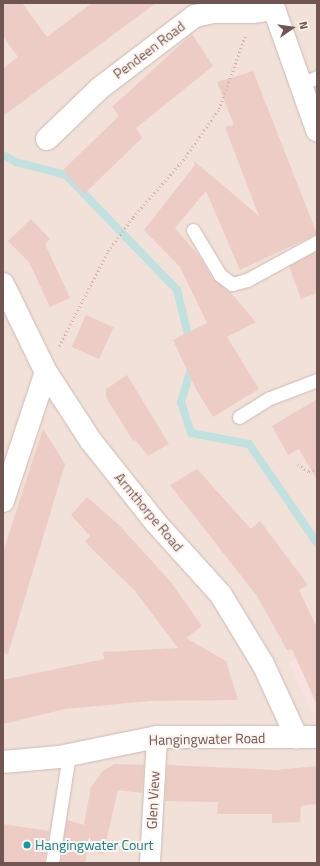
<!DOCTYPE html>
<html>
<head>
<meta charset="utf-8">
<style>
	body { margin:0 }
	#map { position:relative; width:320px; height:866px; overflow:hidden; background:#faf0e9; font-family:"Titillium Web",sans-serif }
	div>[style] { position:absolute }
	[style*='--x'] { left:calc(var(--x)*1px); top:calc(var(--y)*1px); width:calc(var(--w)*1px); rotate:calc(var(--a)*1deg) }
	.residential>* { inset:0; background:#f1e1d9; transform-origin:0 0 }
	.commercial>* { inset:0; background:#f9e1df }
	.stream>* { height:8px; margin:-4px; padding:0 4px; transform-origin:4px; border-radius:4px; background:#c0e1df }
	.building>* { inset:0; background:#ecccc4; transform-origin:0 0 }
	.path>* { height:2.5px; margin-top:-1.25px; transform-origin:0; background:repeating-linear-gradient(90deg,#d1afa7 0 1px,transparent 0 4px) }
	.roads { filter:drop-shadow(0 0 1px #cdb9b3) drop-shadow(0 0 1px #cdb9b3) }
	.service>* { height:13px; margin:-6.5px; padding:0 6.5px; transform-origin:6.5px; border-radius:6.5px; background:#fff }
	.pedestrian>* { height:20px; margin:-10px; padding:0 10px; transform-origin:10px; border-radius:10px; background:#fff }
	.minor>* { height:22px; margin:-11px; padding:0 11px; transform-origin:11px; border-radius:11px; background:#fff }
	.tertiary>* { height:22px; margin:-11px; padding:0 11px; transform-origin:11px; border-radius:11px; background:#fff }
	.dots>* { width:11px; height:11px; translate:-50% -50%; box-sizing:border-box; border:2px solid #fdf5ef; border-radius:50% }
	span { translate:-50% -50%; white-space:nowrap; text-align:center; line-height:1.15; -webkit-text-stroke:4px #fdf5ef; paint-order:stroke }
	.street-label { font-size:14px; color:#715550 }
	.culture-label { font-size:14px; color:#0d838f }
	.left { translate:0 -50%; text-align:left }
	.frame { position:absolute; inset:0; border:4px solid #715550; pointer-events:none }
	.north { position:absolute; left:272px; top:8px; width:40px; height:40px; -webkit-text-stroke:3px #fdf5ef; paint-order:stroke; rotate:77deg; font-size:11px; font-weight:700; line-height:16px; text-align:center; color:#715550 }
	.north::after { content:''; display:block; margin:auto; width:14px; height:18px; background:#715550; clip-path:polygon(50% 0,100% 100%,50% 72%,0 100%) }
</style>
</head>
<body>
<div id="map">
	<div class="residential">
		<div style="left:3px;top:3px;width:314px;height:860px"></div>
	</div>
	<div class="commercial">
		<div style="clip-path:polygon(317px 650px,317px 712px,312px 713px,289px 662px)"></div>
	</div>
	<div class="stream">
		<div style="--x:3;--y:155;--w:15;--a:28"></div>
		<div style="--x:16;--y:162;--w:52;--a:14.6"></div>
		<div style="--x:66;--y:175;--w:160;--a:46"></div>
		<div style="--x:177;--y:290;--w:55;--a:76.2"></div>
		<div style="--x:192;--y:366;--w:38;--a:107"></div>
		<div style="--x:181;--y:402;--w:33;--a:72"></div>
		<div style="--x:191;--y:433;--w:59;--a:10.7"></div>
		<div style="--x:249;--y:444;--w:120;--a:55.5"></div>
	</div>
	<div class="building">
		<div style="clip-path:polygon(3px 3px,22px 3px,47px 37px,92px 3px,156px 3px,3px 116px,3px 69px,18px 57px,3px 36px)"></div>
		<div style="clip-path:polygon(192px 34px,213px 66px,136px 128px,142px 138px,84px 194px,63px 170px,119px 116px,112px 107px)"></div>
		<div style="clip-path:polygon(253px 71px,317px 234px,240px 270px,206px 191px,175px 228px,200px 257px,213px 279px,230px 292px,256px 322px,227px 337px,259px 389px,213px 417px,196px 389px,173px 340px,207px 323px,180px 267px,144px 230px,195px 165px,194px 161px,259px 216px,225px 127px,234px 125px,217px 82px)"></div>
		<div style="clip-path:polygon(31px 219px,50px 239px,45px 244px,70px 298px,50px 307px,29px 262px,8px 241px)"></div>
		<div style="clip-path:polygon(317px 251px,317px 293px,301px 299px,289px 266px)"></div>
		<div style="left:86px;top:315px;width:30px;height:35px;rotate:24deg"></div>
		<div style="clip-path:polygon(127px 375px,169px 444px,148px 456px,135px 440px,133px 441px,106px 397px,106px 389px)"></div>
		<div style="clip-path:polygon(317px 399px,317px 480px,299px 449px,288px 455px,272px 426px)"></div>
		<div style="clip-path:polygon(43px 429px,65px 464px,8px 654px,3px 653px,3px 552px)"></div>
		<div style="clip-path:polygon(197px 469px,251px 529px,260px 521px,308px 585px,299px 590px,317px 628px,317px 705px,292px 649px,287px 650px,257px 596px,170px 485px)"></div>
		<div style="clip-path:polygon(87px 497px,118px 524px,170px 581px,202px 626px,186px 638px,226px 661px,238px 700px,150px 701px,65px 709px,3px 724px,3px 680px,104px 659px,103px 652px,178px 648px,135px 591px,85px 542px,90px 536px,71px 515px)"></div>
		<div style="clip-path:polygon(114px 764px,144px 765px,142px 793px,118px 790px,103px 854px,87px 850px,85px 863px,60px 863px,67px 820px,84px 825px,91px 787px,102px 772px)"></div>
		<div style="clip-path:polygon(167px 765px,276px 770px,317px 766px,317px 804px,301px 806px,300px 822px,272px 823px,272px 814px,217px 814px,218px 802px,165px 801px)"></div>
		<div style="clip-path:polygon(3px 824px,49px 831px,44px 863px,3px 863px)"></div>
	</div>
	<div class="path">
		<div style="--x:59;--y:346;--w:107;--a:-62.7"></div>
		<div style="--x:108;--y:251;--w:42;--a:-53.7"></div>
		<div style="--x:133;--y:217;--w:76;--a:-48.7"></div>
		<div style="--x:183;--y:160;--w:62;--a:-54.8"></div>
		<div style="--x:219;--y:109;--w:77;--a:-70.4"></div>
		<div style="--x:298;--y:464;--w:14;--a:36"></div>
		<div style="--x:309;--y:472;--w:9;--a:-27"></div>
	</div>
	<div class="roads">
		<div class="service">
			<div style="--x:300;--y:85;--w:19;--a:-25"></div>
			<div style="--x:193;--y:230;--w:52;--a:59"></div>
			<div style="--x:220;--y:275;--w:15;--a:37"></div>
			<div style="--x:232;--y:284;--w:16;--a:-15"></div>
			<div style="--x:247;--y:280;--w:80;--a:-28.5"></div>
			<div style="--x:239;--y:417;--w:36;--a:-32"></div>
			<div style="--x:270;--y:398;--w:50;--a:-21"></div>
			<div style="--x:52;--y:863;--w:109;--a:-81.1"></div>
		</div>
		<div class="pedestrian">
			<div style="--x:150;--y:863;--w:126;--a:-86.8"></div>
		</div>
		<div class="minor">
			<div style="--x:47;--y:139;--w:74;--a:-43.9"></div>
			<div style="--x:100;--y:88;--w:119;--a:-37.2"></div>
			<div style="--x:195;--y:16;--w:18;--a:-13"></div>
			<div style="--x:213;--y:12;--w:39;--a:0"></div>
			<div style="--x:252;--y:12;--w:21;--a:-8"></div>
			<div style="--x:3;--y:284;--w:98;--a:64"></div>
			<div style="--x:46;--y:372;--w:82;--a:56.9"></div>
			<div style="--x:91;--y:441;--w:105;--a:51.6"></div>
			<div style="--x:156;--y:523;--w:97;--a:47.9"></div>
			<div style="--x:221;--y:595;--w:81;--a:58.7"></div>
			<div style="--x:263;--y:664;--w:81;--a:65.3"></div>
			<div style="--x:3;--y:501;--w:136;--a:-71.6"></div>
		</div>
		<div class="tertiary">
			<div style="--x:272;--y:3;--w:135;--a:70.5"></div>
			<div style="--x:3;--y:762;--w:56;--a:-5.1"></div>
			<div style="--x:59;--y:757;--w:100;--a:-11.5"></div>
			<div style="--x:157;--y:737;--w:160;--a:0"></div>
		</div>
	</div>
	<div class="dots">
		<div style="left:27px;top:845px;background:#0f9aa8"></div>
	</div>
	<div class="street-label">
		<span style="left:149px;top:50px;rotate:-37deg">Pendeen Road</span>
		<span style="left:149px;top:512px;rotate:50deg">Armthorpe Road</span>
		<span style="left:207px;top:739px;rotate:-1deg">Hangingwater Road</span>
		<span style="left:153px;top:800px;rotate:-87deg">Glen View</span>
	</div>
	<div class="culture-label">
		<span class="left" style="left:35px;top:845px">Hangingwater Court</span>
	</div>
	<div class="frame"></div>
	<div class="north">N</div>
</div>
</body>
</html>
